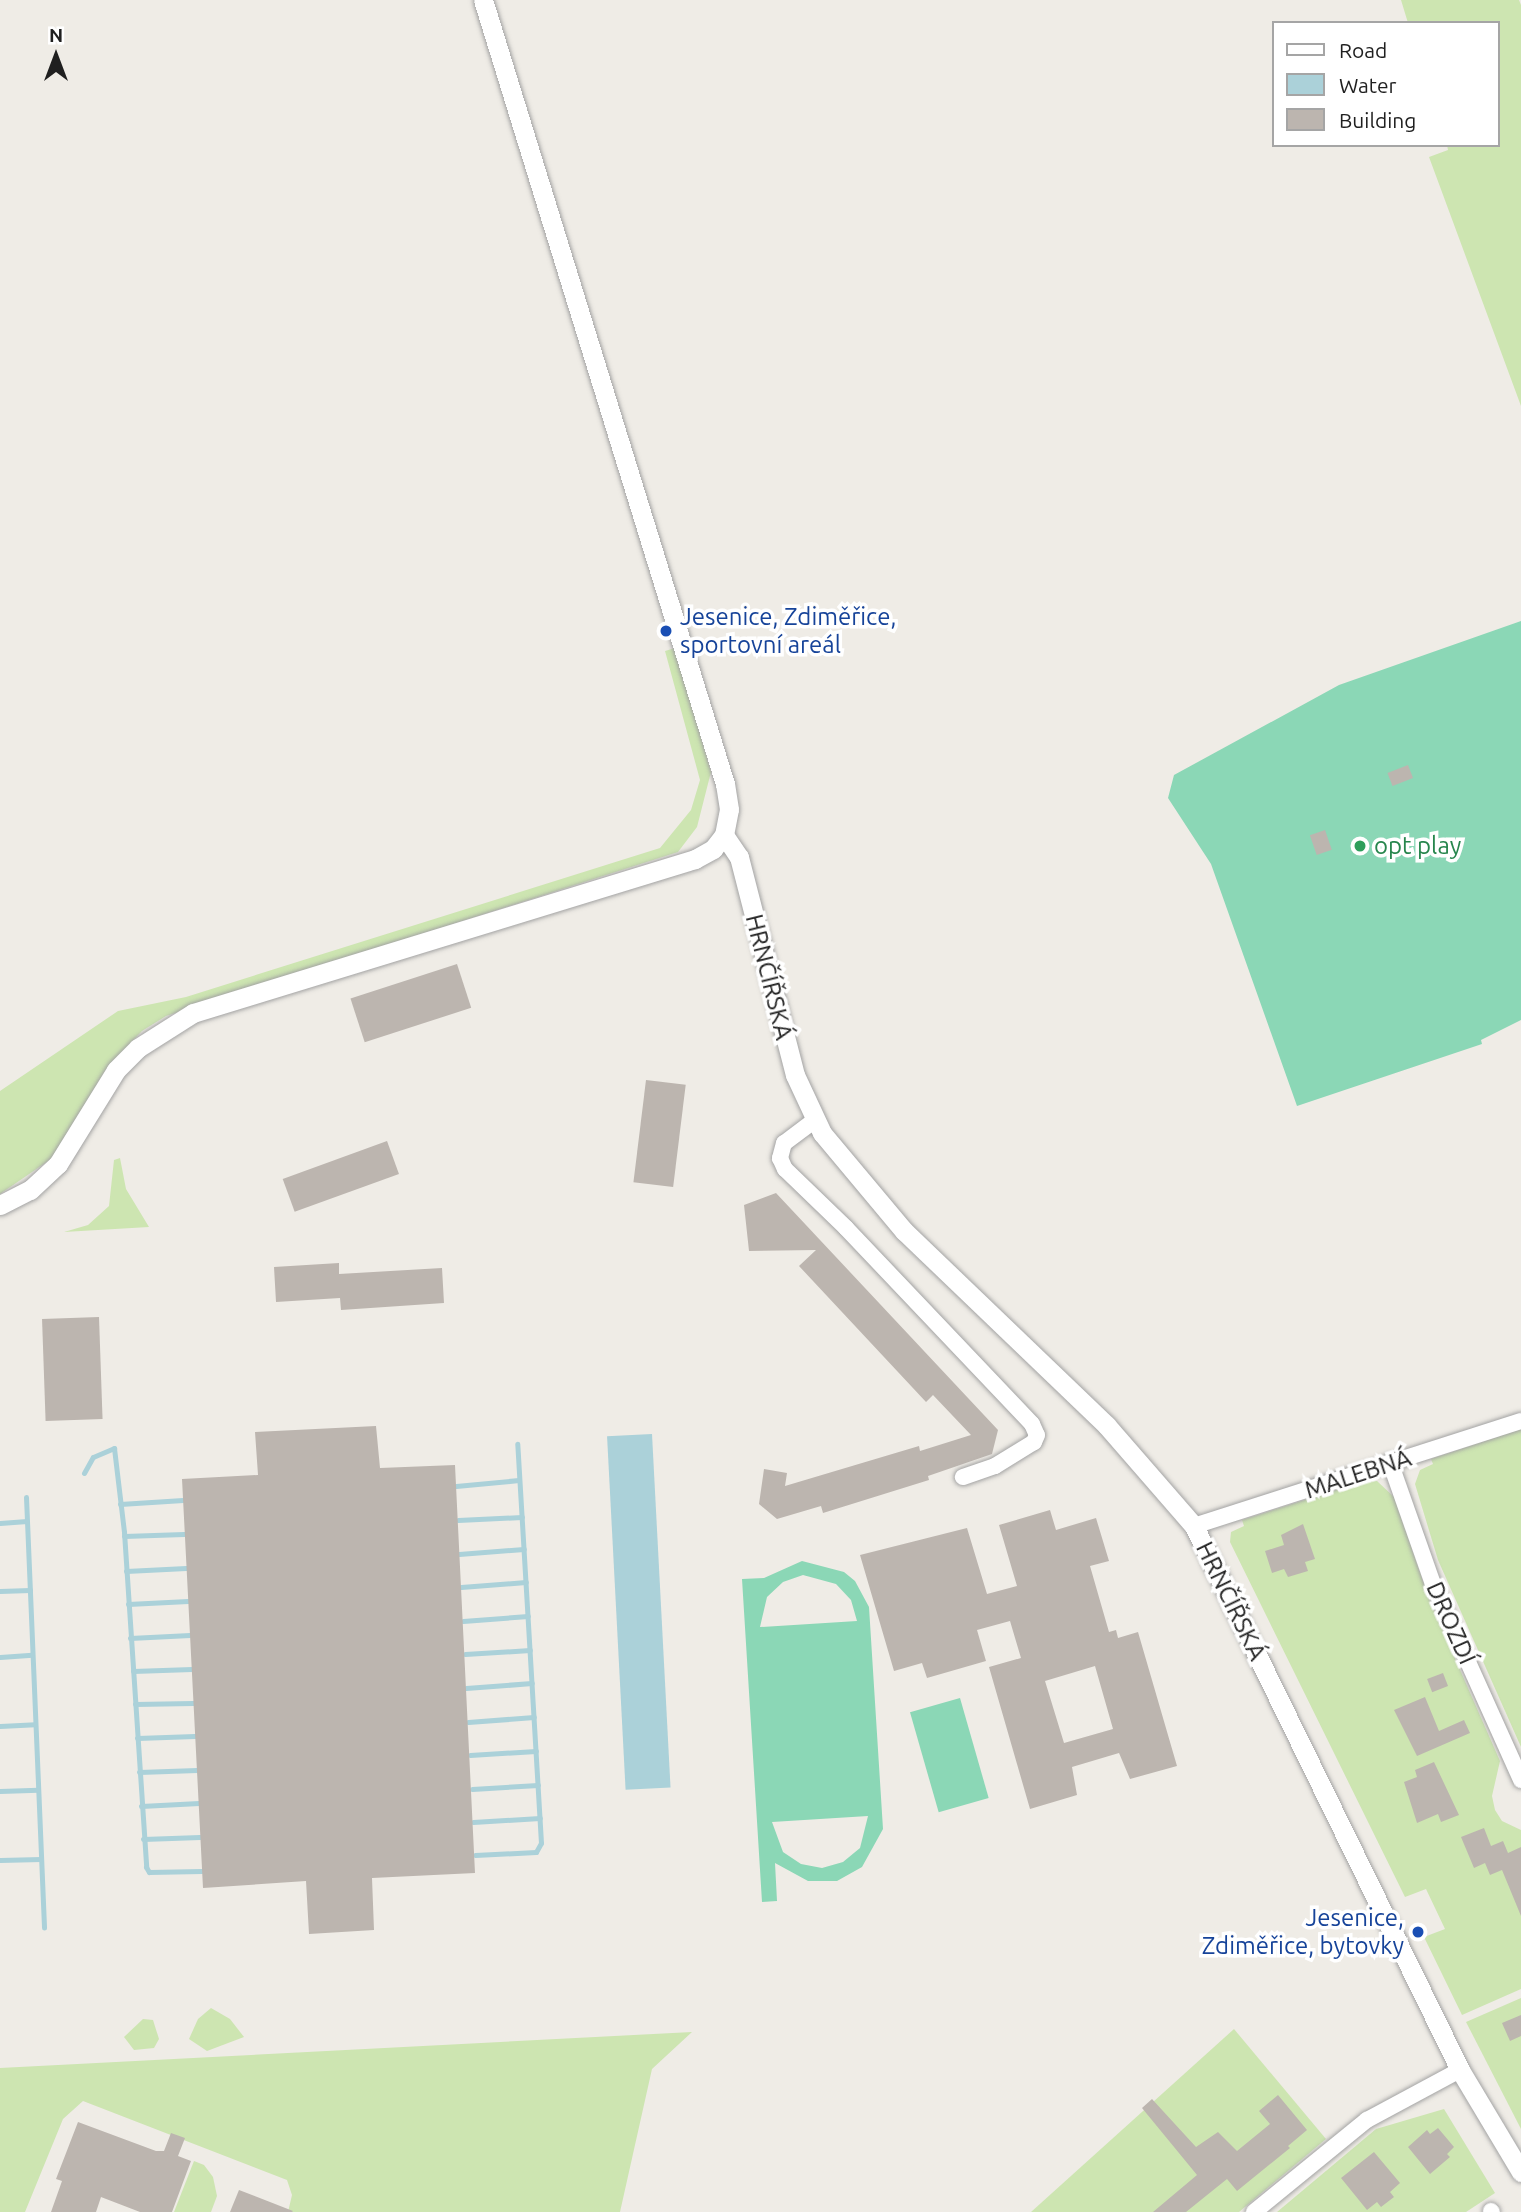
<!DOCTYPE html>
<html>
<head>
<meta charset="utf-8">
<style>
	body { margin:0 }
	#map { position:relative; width:1521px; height:2212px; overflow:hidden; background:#efece6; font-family:Ubuntu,sans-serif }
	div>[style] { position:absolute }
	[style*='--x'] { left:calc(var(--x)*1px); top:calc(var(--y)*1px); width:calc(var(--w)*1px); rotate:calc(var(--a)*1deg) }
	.grass>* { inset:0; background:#cde5b1 }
	.pitch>* { inset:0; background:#8bd7b6; transform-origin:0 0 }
	.water>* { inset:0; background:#abd1d9; transform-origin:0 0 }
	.stream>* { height:5px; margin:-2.5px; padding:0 2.5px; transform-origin:2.5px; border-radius:2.5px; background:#abd1d9 }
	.building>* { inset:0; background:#bcb5af; transform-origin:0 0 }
	.roads { filter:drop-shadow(0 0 2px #a3a3a3) drop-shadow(0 0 2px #a3a3a3) }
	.minor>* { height:16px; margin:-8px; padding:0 8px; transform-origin:8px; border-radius:8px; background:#fff }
	.tertiary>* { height:19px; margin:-9.5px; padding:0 9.5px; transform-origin:9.5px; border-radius:9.5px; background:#fff }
	.dots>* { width:19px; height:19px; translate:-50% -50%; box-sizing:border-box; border:4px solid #fff; border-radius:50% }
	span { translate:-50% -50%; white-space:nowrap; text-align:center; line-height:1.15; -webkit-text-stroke:7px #fff; paint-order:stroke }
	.transit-label { font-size:24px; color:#164399 }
	.left { translate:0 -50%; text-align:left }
	.right { translate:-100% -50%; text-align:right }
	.leisure-label { font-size:24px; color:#27864d }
	.street-label { font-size:24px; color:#1f1f1f }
	.legend { position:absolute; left:1272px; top:21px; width:228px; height:126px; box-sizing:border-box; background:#fff; border:2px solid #a5a5a5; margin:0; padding:9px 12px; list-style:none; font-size:21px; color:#1f1f1f }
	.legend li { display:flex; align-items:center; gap:14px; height:35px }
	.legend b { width:35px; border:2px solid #a5a5a5 }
	.north { position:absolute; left:21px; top:21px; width:70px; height:70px; -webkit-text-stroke:5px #fff; paint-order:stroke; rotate:0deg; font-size:19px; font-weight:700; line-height:28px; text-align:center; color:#1f1f1f }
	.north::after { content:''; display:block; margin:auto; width:24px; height:32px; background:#1f1f1f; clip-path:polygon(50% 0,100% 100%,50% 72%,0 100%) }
</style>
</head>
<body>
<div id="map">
	<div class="grass">
		<div style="clip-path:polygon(1401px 0,1519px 0,1521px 5px,1521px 406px,1429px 157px,1448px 150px,1447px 145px,1498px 145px,1498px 23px,1408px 23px)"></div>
		<div style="clip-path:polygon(675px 648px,711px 772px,697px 827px,678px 852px,166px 1016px,142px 1031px,108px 1066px,51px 1159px,0 1194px,0 1091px,118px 1011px,186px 997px,660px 848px,691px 810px,700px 780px,665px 651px)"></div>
		<div style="clip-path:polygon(120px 1158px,126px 1189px,149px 1227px,64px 1232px,88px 1225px,109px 1206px,114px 1160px)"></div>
		<div style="clip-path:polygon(1521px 1429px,1521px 1747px,1438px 1560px,1415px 1484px,1420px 1470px,1433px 1464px,1431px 1459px)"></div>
		<div style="clip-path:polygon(1377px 1481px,1394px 1497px,1429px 1599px,1500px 1761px,1492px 1796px,1495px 1810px,1502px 1821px,1521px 1830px,1521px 1989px,1462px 2015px,1424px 1937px,1445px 1929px,1426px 1889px,1405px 1897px,1230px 1542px,1231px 1532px,1244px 1526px,1242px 1520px,1361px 1482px)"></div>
		<div style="clip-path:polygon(1521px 1998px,1521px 2129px,1466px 2022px)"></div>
		<div style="clip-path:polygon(211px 2008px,230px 2019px,244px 2037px,207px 2051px,189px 2039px,198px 2019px)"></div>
		<div style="clip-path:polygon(143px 2019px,153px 2020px,159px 2039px,154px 2048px,134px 2050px,124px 2037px)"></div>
		<div style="clip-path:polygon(1234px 2029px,1326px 2139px,1239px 2212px,1031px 2212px)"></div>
		<div style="clip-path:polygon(692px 2032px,652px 2069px,620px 2212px,288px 2212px,292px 2195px,287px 2180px,83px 2101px,63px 2119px,25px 2212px,0 2212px,0 2068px)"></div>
		<div style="clip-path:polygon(1444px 2109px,1495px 2193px,1466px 2212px,1277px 2212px,1376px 2129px)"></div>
		<div style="clip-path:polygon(194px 2161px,204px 2165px,213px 2177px,217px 2196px,211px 2212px,174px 2212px)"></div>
	</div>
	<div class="pitch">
		<div style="clip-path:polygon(1521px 621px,1521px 1020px,1481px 1040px,1482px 1044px,1297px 1106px,1211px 864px,1168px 798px,1174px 775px,1339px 685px)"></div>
		<div style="clip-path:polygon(evenodd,802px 1561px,844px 1572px,855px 1581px,869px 1607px,883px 1829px,862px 1867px,837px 1881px,808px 1881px,775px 1863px,777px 1901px,762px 1902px,742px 1579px,764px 1578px,802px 1561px,803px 1575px,836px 1584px,851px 1600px,857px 1621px,760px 1627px,767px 1597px,783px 1582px,803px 1575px,802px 1561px,868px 1816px,860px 1848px,843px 1862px,822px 1868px,801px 1864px,783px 1852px,772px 1822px,868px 1816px)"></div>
		<div style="left:960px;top:1698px;width:104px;height:52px;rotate:74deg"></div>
	</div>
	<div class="water">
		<div style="left:652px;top:1434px;width:354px;height:45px;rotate:87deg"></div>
	</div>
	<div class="stream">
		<div style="--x:84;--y:1473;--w:18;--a:-61"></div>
		<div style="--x:93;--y:1457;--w:23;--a:-23"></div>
		<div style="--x:114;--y:1448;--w:85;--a:83.2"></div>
		<div style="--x:124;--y:1532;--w:336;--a:86.2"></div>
		<div style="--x:146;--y:1867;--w:6;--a:59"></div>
		<div style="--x:149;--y:1872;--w:53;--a:-1.1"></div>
		<div style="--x:456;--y:1486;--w:63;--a:-5.4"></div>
		<div style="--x:26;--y:1497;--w:431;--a:87.6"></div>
		<div style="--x:120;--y:1504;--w:63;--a:-3.6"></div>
		<div style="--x:458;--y:1520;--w:64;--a:-2.7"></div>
		<div style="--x:0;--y:1523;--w:27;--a:-4"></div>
		<div style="--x:124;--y:1536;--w:60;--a:-1.9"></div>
		<div style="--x:459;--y:1554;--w:65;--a:-4.4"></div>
		<div style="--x:126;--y:1571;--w:60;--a:-2.9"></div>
		<div style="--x:461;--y:1587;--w:65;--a:-4.4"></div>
		<div style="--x:0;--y:1591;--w:30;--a:-2"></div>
		<div style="--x:128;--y:1604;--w:60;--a:-2.9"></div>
		<div style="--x:463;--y:1621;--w:65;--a:-4.4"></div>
		<div style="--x:130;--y:1638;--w:60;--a:-2.9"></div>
		<div style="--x:465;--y:1654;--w:65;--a:-3.5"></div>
		<div style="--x:0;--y:1657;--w:32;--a:-4"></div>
		<div style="--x:133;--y:1671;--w:59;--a:-1.9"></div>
		<div style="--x:466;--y:1688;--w:66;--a:-4.3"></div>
		<div style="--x:135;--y:1704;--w:58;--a:-1"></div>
		<div style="--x:468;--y:1722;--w:66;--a:-4.3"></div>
		<div style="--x:0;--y:1726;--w:35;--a:-3"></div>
		<div style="--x:137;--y:1738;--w:58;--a:-2"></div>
		<div style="--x:470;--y:1755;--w:66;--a:-3.5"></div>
		<div style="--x:139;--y:1772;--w:58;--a:-2"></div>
		<div style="--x:472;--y:1789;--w:66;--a:-3.5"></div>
		<div style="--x:0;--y:1791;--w:38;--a:-2"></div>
		<div style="--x:141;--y:1806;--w:58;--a:-3"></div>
		<div style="--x:473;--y:1822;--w:67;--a:-3.4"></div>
		<div style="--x:143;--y:1839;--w:57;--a:-2"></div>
		<div style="--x:475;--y:1855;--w:61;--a:-2.8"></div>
		<div style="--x:536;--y:1852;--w:10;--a:-61"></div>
		<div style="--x:541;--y:1843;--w:400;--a:-93.4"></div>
		<div style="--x:0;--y:1860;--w:41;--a:-1.4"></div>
	</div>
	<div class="building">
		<div style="left:1408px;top:765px;width:14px;height:22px;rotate:69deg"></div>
		<div style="left:1325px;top:830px;width:21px;height:16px;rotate:71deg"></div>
		<div style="left:457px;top:964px;width:46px;height:112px;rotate:72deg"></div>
		<div style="left:646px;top:1080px;width:40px;height:103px;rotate:7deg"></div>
		<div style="left:387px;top:1141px;width:35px;height:111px;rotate:70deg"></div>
		<div style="clip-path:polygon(776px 1193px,998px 1430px,992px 1454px,928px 1476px,929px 1480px,823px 1513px,821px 1506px,777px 1519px,759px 1504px,764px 1469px,787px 1473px,785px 1486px,919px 1446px,920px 1451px,971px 1435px,933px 1395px,926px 1402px,799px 1266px,816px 1250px,749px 1251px,744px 1205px)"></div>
		<div style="clip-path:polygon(339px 1263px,339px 1274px,442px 1268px,444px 1303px,341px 1310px,340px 1298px,276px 1302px,274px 1267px)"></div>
		<div style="left:99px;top:1317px;width:102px;height:57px;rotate:88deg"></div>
		<div style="clip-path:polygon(376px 1426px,380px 1468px,455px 1465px,475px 1873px,372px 1878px,374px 1930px,309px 1934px,306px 1881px,203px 1888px,182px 1479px,258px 1475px,255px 1432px)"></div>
		<div style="clip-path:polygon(evenodd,1050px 1510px,1056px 1530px,1096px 1518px,1109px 1561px,1090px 1566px,1109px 1632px,1116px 1630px,1118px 1638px,1138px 1632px,1177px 1766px,1130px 1779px,1119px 1753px,1072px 1767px,1077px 1795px,1030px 1809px,989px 1667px,1021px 1658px,1010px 1621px,977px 1630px,986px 1661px,927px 1678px,922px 1663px,894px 1671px,860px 1555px,967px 1528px,987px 1594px,1017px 1586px,999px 1525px,1050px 1510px,1095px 1666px,1113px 1729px,1064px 1743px,1045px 1681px,1095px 1666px)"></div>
		<div style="clip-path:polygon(1303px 1524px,1315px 1559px,1305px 1562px,1308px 1571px,1288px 1577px,1284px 1569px,1272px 1573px,1265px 1551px,1284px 1545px,1281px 1535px)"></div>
		<div style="left:1443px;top:1673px;width:14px;height:17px;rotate:69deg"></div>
		<div style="clip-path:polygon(1425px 1697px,1439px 1731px,1464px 1720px,1470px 1733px,1417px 1756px,1394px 1710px)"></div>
		<div style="clip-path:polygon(1434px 1762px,1459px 1815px,1441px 1822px,1438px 1814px,1417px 1823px,1404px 1782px,1417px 1777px,1415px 1770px)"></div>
		<div style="clip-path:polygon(1484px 1828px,1491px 1846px,1503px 1841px,1508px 1853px,1521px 1847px,1521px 1916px,1502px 1870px,1490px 1875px,1485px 1863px,1474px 1868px,1461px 1837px)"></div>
		<div style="clip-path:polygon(1521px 2015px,1521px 2036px,1510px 2041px,1502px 2023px)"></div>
		<div style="clip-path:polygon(1278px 2095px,1307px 2130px,1288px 2146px,1290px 2148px,1237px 2191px,1227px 2179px,1186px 2212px,1153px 2212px,1197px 2175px,1142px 2108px,1152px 2099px,1196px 2147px,1218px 2132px,1237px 2151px,1270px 2124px,1259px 2111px)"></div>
		<div style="clip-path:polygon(78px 2122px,156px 2151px,164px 2151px,171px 2133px,185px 2138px,178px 2156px,191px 2161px,172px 2212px,140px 2212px,101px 2197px,96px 2212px,51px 2212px,62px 2181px,56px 2179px)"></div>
		<div style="clip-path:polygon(1438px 2128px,1454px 2147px,1447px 2154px,1450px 2157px,1430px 2174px,1408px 2147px,1427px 2130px,1430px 2134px)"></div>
		<div style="clip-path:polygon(1374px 2152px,1400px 2183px,1390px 2192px,1394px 2197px,1381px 2207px,1377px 2202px,1367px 2210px,1341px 2178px)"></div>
		<div style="clip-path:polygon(239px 2190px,293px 2211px,292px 2212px,230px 2212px)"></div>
	</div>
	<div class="roads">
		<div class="minor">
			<div style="--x:815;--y:1120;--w:39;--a:143"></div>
			<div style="--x:784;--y:1143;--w:16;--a:105"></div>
			<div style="--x:780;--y:1158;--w:12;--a:66"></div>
			<div style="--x:785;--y:1169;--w:85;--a:44"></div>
			<div style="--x:846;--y:1228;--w:270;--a:46.5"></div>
			<div style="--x:1032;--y:1424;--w:12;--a:66"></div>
			<div style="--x:1037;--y:1435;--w:8;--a:113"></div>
			<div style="--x:1034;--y:1442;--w:46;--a:148.4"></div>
			<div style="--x:995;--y:1466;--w:34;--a:161"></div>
			<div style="--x:1390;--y:1462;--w:129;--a:70.6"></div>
			<div style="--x:1433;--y:1584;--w:215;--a:65.8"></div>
			<div style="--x:1194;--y:1526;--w:343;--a:-17.8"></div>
			<div style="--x:1491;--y:2211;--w:1;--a:45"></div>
			<div style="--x:1254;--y:2212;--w:146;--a:-39.2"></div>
			<div style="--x:1367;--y:2120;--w:106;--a:-28.3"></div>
		</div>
		<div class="tertiary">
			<div style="--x:724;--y:835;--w:27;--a:56"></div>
			<div style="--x:739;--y:857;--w:225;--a:75.6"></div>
			<div style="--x:795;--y:1075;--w:64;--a:65"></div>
			<div style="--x:822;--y:1133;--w:128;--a:50.1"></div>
			<div style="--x:904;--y:1231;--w:281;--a:43.8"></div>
			<div style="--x:1107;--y:1426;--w:133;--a:49"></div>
			<div style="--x:1194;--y:1526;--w:606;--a:63.94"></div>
			<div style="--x:1460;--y:2070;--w:119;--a:59.1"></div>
			<div style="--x:0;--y:1205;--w:34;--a:-27"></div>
			<div style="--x:30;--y:1190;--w:38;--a:-43"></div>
			<div style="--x:58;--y:1164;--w:110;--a:-58.3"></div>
			<div style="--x:116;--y:1070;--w:31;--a:-45"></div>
			<div style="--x:138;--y:1048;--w:65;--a:-32.5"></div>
			<div style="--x:193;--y:1013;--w:525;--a:-17.05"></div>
			<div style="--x:695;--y:859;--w:21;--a:-29"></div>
			<div style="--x:713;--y:849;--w:18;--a:-52"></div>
			<div style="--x:724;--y:835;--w:26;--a:-79"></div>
			<div style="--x:729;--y:809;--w:25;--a:-99"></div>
			<div style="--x:725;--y:784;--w:820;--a:-107.15"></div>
		</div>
	</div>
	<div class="dots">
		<div style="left:666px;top:631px;background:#1a4fb4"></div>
		<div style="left:1360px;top:846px;background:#2e9e5b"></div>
		<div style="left:1418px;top:1932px;background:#1a4fb4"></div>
	</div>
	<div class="transit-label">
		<span class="left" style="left:680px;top:631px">Jesenice, Zdiměřice,<br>sportovní areál</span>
		<span class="right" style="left:1404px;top:1932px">Jesenice,<br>Zdiměřice, bytovky</span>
	</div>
	<div class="leisure-label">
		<span class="left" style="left:1374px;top:846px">opt play</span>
	</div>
	<div class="street-label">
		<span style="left:769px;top:977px;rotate:76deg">HRNČÍŘSKÁ</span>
		<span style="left:1358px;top:1474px;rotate:-18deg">MALEBNÁ</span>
		<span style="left:1231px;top:1601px;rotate:64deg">HRNČÍŘSKÁ</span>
		<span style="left:1451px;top:1623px;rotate:66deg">DROZDÍ</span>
	</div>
	<ul class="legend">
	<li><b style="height:9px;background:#fff"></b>Road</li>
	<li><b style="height:19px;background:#abd1d9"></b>Water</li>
	<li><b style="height:19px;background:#bcb5af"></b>Building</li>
	</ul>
	<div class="north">N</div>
</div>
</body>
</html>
